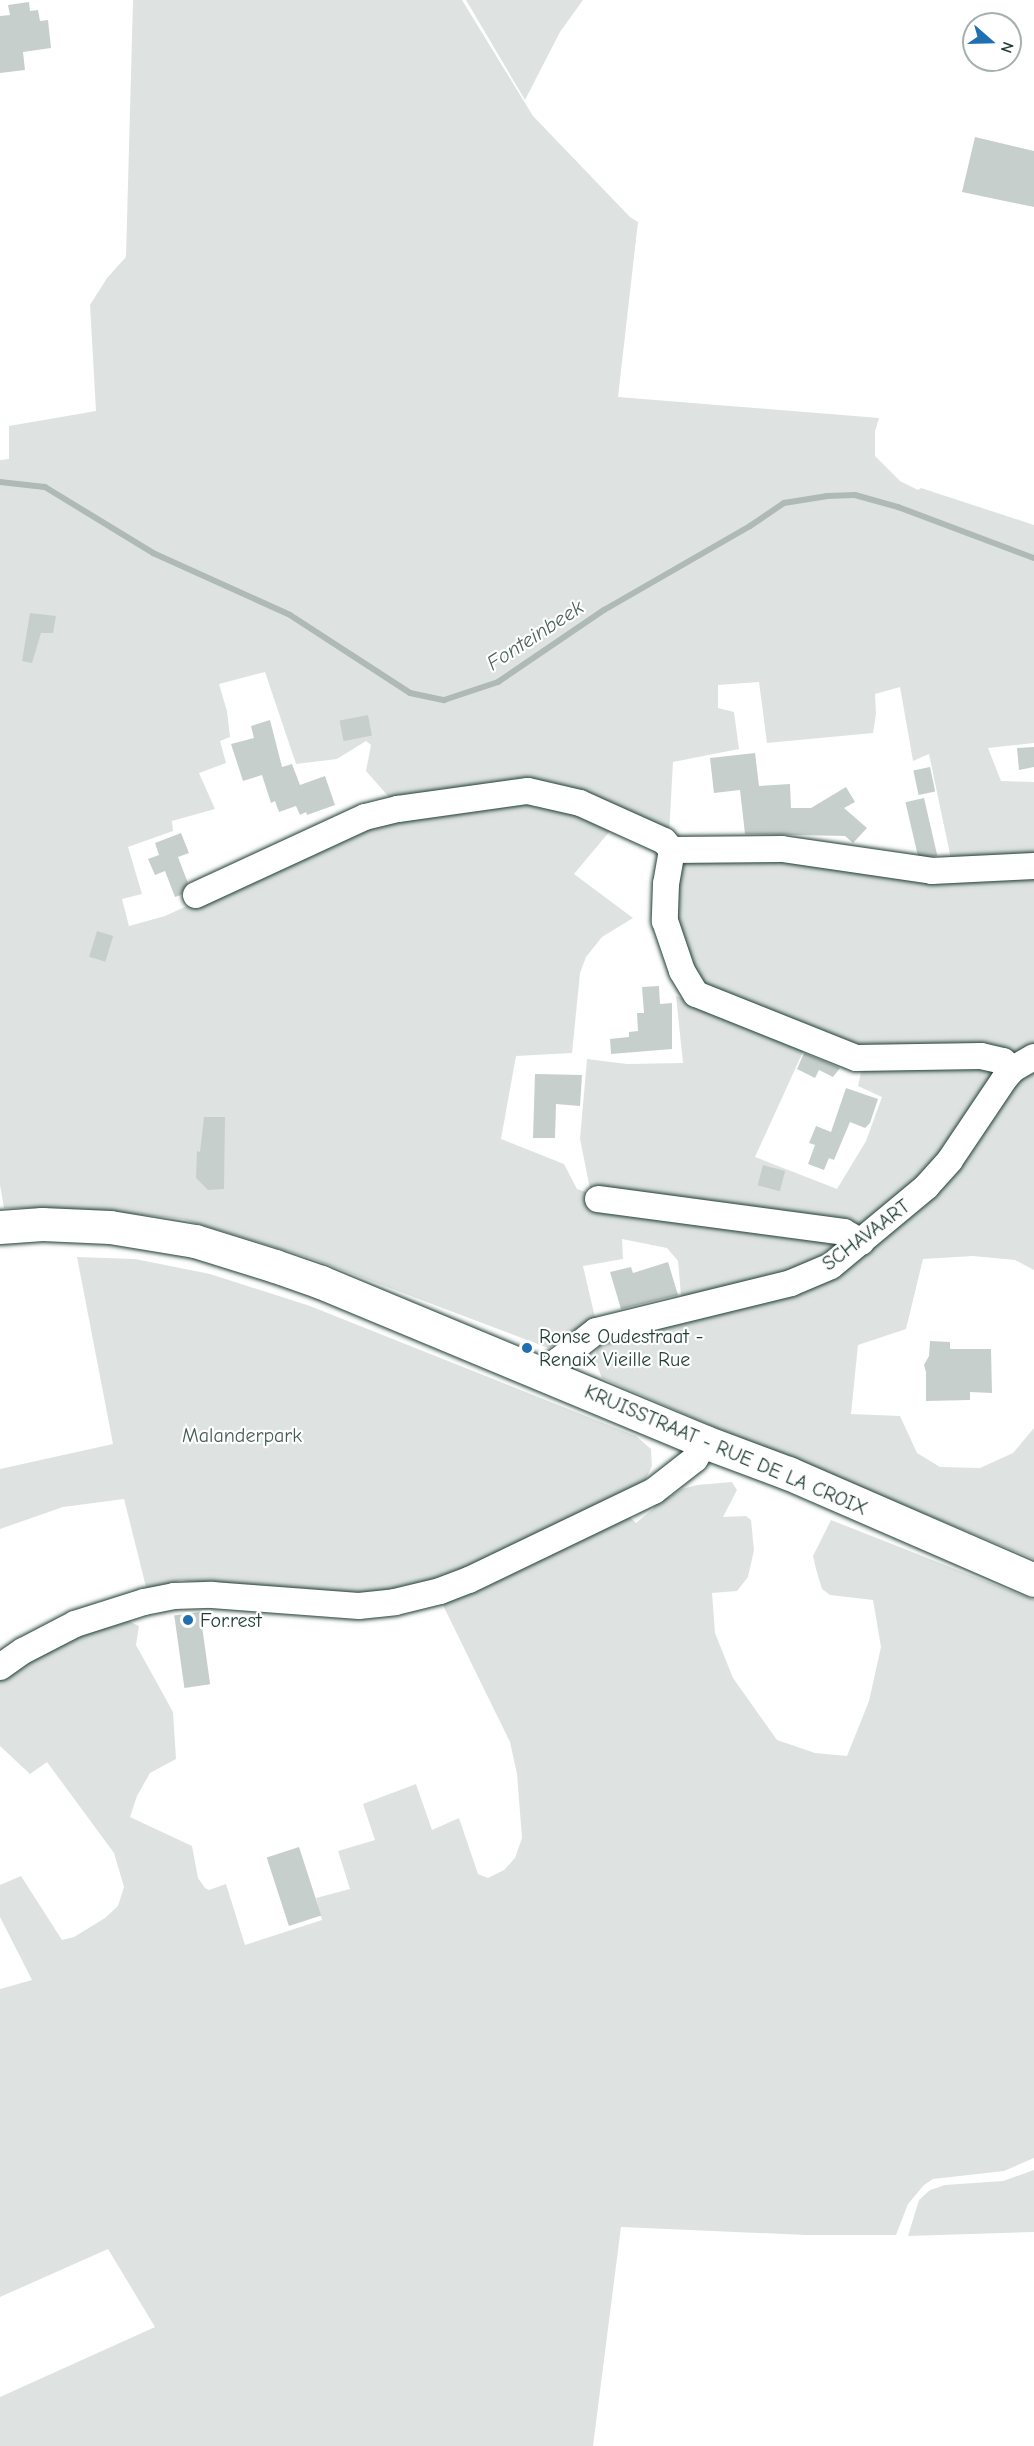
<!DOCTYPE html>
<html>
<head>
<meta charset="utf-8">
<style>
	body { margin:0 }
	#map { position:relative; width:1034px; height:2446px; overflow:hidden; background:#fff; font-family:"Comic Neue",sans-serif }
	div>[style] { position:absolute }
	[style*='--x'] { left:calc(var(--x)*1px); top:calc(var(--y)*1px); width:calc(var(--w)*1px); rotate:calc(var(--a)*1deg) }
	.green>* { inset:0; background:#dee3e2 }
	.stream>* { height:6px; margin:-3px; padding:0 3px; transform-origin:3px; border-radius:3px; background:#afbab7 }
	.building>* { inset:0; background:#c7cfcc; transform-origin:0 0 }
	.roads { filter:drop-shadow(0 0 2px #1f3d34) drop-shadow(0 0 2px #1f3d34) }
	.minor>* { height:26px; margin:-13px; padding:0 13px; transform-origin:13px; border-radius:13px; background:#fff }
	.major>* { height:33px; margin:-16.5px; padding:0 16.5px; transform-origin:16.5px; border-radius:16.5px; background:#fff }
	.dots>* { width:16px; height:16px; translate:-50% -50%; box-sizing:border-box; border:3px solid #fff; border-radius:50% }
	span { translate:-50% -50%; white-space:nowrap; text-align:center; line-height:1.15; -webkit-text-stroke:4.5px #fff; paint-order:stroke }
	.street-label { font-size:20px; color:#1f3d34 }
	.poi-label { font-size:20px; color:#1f3d34 }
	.left { translate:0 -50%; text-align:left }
	.park-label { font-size:20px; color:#455e57 }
	.water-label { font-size:21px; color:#4a625b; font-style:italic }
	.north { position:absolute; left:962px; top:12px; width:60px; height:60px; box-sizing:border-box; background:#fff; border:2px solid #a5b1ae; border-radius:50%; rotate:110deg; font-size:16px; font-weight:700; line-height:24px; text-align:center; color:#1f3d34 }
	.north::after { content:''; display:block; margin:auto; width:21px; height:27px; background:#1f6fb2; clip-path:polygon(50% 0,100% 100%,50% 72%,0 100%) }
</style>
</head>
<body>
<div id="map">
	<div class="green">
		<div style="clip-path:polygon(133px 0,462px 0,533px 116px,630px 217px,638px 222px,618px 397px,879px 418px,875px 431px,875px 456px,900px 481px,918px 490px,921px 488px,1034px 525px,1034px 743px,988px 748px,1001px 781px,1034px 782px,1034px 861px,952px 864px,929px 754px,913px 761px,900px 687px,875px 694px,876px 714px,873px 733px,767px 743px,759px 682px,718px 685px,718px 708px,734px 712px,739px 749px,673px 762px,669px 835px,588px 801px,558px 790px,528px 785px,395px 804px,366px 771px,371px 745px,366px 741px,337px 759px,296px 764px,265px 672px,219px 684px,227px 711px,230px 737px,220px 741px,226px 763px,199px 773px,215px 809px,172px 821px,173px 831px,128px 847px,142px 894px,122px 899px,129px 926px,165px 916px,363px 825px,386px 818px,486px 799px,535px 795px,560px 800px,587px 811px,615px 825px,574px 874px,633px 918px,602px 937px,586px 957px,580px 973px,572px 1053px,516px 1056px,501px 1139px,564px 1164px,577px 1189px,591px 1194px,580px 1139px,587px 1059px,627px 1064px,683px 1063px,676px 996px,807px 1043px,755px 1157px,837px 1189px,866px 1141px,882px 1097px,858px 1086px,863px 1063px,873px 1069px,886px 1069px,891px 1053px,851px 1052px,698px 988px,684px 970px,670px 922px,668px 905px,671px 875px,677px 866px,684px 863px,701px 859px,743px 859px,816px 863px,932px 878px,978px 880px,1034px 876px,1034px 1270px,1015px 1260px,973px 1256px,923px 1259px,906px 1329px,858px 1345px,851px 1414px,900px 1416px,917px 1453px,940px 1467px,980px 1468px,1013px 1453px,1034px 1428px,1034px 1559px,712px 1426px,602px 1378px,595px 1361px,596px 1352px,601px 1342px,683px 1318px,678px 1261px,667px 1248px,622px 1239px,623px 1259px,583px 1266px,597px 1326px,548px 1348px,313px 1259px,183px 1219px,83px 1209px,4px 1208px,0 1185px,0 460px,9px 459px,9px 426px,96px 411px,90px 305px,107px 278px,126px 257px)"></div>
		<div style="clip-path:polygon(466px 0,583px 0,560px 32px,525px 100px)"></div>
		<div style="clip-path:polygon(77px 1257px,135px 1259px,210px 1274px,310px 1306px,636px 1436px,651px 1449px,652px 1466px,642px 1486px,619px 1507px,636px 1523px,653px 1509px,658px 1501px,670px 1497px,682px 1489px,697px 1485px,732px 1482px,737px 1490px,723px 1517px,746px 1516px,751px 1520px,754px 1550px,748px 1577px,737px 1591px,712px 1593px,715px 1633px,733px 1678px,777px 1740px,815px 1753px,847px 1756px,869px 1701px,881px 1647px,873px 1600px,830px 1595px,822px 1589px,816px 1569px,813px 1556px,831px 1520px,1034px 1600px,1034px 2158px,1004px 2171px,933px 2179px,924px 2185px,908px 2204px,896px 2235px,806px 2235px,621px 2227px,593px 2446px,0 2446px,0 2397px,155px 2327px,108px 2249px,0 2297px,0 1989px,32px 1980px,0 1917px,0 1885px,21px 1876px,62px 1940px,74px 1937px,105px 1918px,118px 1906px,124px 1887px,114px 1853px,47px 1762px,30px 1774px,0 1746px,0 1673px,26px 1655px,122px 1618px,139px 1626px,136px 1645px,173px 1712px,176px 1759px,150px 1773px,137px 1796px,130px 1817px,192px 1846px,198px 1878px,205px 1888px,209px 1890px,226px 1884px,245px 1945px,322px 1920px,316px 1898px,350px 1889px,338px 1851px,375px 1840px,363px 1804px,416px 1784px,432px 1830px,459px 1818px,478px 1874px,488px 1878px,504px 1870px,515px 1858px,522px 1838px,517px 1774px,510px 1742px,435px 1589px,365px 1594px,264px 1591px,181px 1580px,147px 1591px,124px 1499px,63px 1507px,0 1529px,0 1469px,113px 1444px)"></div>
		<div style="clip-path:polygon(1034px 2170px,1034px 2232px,908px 2236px,919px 2200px,930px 2190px,945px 2185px,1003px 2181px)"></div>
	</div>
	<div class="stream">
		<div style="--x:0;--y:482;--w:45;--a:6.3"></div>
		<div style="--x:45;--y:487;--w:127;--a:31.4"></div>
		<div style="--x:153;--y:553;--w:150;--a:24.3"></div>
		<div style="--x:290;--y:615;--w:143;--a:33"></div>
		<div style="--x:410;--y:693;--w:35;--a:12"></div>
		<div style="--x:444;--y:700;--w:57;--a:-18.4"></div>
		<div style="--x:498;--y:682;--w:128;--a:-34.2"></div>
		<div style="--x:604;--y:610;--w:168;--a:-29.9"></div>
		<div style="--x:750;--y:526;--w:41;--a:-34.1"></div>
		<div style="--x:784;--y:503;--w:44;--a:-9.2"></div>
		<div style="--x:827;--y:496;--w:28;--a:-2"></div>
		<div style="--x:855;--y:495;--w:45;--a:15.6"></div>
		<div style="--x:898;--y:507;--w:145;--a:20.6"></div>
	</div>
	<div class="building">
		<div style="clip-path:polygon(29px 2px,30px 11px,38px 10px,40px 21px,48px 20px,51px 48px,23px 52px,25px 70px,0 73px,0 16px,10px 15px,8px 5px)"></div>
		<div style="clip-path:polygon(975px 137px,1034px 151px,1034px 207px,962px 192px)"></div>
		<div style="clip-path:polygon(30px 613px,56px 616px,53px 633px,41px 633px,32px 663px,22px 661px)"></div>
		<div style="left:368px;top:715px;width:21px;height:29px;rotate:79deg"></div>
		<div style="clip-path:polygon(270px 720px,282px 767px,292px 764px,300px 785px,325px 776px,335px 805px,307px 815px,306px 812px,300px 815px,296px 806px,279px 812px,275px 801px,271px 803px,262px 775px,243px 781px,231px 744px,254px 738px,251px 726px)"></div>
		<div style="clip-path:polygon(1034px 747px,1034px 767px,1019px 770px,1017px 748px)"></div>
		<div style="clip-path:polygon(755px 753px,759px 786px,790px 784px,791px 808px,811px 808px,846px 787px,855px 802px,844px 808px,867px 828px,853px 843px,845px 836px,745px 834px,740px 790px,714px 793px,710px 758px)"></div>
		<div style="left:930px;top:767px;width:25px;height:17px;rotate:78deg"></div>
		<div style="left:924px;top:798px;width:59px;height:19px;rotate:77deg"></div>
		<div style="clip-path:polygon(181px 833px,189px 853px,178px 857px,188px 883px,181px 895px,175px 897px,165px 871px,155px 875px,148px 859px,159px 855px,155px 843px)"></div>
		<div style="left:97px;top:931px;width:17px;height:27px;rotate:17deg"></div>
		<div style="clip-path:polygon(659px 986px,660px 1004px,672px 1003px,672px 1049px,611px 1054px,610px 1039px,629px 1037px,629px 1032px,638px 1031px,637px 1013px,644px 1013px,642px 987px)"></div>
		<div style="clip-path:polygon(804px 1053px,840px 1068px,833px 1077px,819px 1070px,815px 1078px,797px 1069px)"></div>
		<div style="clip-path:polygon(535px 1074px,582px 1075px,580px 1106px,556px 1104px,555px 1138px,533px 1138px)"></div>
		<div style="clip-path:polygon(846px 1088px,878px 1099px,870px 1123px,865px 1128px,850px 1122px,834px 1160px,829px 1158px,824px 1170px,808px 1164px,815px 1145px,809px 1143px,816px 1126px,831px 1132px)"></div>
		<div style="clip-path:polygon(204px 1117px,225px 1117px,224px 1189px,208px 1190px,196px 1178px,197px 1151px,200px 1152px)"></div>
		<div style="left:763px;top:1165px;width:23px;height:21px;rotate:15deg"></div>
		<div style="clip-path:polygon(668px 1262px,678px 1295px,621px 1309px,610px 1272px,631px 1267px,633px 1273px)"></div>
		<div style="clip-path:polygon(930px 1341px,950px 1342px,950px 1349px,991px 1349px,992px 1393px,970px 1392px,970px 1400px,926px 1401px,926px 1372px,924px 1365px,929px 1356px)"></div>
		<div style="left:200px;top:1612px;width:73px;height:26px;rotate:82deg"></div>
		<div style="left:299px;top:1847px;width:72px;height:34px;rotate:72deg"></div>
	</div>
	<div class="roads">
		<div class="minor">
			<div style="--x:672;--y:850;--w:35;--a:100"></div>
			<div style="--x:666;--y:884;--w:37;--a:92"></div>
			<div style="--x:665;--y:921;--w:53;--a:71.2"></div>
			<div style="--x:682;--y:971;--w:27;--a:59"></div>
			<div style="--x:696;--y:994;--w:172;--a:21.8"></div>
			<div style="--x:856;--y:1058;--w:125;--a:-0.9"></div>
			<div style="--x:981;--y:1056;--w:23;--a:13"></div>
			<div style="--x:1003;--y:1061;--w:13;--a:39"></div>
			<div style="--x:196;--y:895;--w:186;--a:-24.8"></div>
			<div style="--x:365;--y:817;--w:34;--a:-14"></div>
			<div style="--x:398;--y:809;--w:131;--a:-7.9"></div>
			<div style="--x:528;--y:791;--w:53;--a:13"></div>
			<div style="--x:580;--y:803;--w:92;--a:24.3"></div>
			<div style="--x:664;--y:841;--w:12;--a:48"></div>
			<div style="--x:672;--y:850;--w:110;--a:-0.5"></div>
			<div style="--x:782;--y:849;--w:152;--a:8.3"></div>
			<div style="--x:932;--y:871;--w:102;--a:-2.8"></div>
			<div style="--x:598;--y:1199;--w:248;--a:7.6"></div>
			<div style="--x:844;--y:1232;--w:20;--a:30"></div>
			<div style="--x:547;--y:1375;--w:18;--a:-52"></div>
			<div style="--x:558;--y:1361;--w:48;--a:-38.3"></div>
			<div style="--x:596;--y:1331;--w:201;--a:-13.8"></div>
			<div style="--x:791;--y:1283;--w:43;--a:-23"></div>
			<div style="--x:831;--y:1266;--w:124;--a:-39.7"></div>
			<div style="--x:926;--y:1187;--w:36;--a:-48"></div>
			<div style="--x:950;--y:1160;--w:99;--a:-56.1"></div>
			<div style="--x:1005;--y:1078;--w:12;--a:-48"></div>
			<div style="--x:1013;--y:1069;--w:24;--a:-30"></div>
			<div style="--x:0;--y:1667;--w:28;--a:-35"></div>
			<div style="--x:23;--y:1651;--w:59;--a:-27.4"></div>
			<div style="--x:75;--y:1624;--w:72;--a:-17.7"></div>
			<div style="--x:144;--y:1602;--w:31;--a:-11"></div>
			<div style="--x:174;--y:1596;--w:38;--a:-2"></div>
			<div style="--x:212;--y:1595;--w:147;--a:4.3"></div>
			<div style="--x:359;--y:1606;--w:36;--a:-6"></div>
			<div style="--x:395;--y:1602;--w:46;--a:-13.7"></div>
			<div style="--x:440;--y:1591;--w:31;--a:-21"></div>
			<div style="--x:469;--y:1580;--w:205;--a:-25.7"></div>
			<div style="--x:654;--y:1491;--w:52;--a:-38"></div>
			<div style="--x:695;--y:1459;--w:20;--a:-60"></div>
		</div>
		<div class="major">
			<div style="--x:0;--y:1227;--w:42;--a:-4.1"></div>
			<div style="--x:42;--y:1224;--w:68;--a:2.5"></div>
			<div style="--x:110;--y:1227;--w:86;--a:9.4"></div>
			<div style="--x:195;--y:1241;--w:84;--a:17.4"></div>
			<div style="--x:275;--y:1266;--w:49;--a:19.2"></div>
			<div style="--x:321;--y:1282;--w:416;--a:22.6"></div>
			<div style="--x:705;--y:1442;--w:89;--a:20.5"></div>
			<div style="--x:788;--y:1473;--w:268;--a:23.5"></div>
		</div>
	</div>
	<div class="dots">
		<div style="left:527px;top:1348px;background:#1f6fb2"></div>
		<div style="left:188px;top:1620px;background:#1f6fb2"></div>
	</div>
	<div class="street-label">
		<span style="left:866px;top:1235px;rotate:-37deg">SCHAVAART</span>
		<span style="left:726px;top:1450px;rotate:23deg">KRUISSTRAAT - RUE DE LA CROIX</span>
	</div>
	<div class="poi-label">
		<span class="left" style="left:539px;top:1348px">Ronse Oudestraat -<br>Renaix Vieille Rue</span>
		<span class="left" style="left:200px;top:1620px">For.rest</span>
	</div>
	<div class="park-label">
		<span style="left:242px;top:1435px">Malanderpark</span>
	</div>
	<div class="water-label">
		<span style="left:535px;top:635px;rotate:-33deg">Fonteinbeek</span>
	</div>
	<div class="north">N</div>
</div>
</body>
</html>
